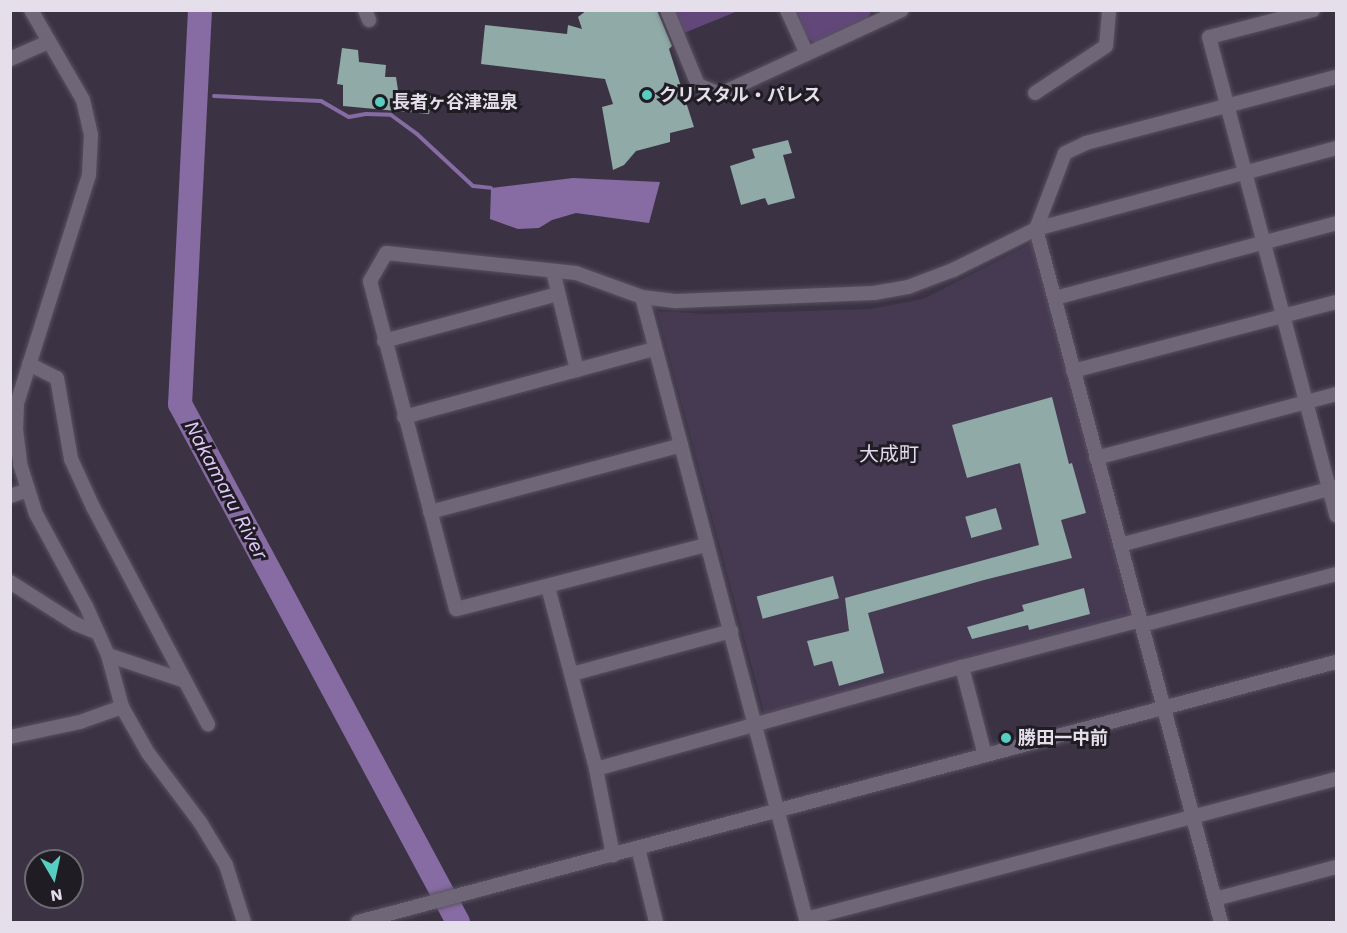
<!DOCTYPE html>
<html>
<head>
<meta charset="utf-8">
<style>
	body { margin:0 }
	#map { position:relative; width:1347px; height:933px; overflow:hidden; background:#3b3344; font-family:"Work Sans","Noto Sans JP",sans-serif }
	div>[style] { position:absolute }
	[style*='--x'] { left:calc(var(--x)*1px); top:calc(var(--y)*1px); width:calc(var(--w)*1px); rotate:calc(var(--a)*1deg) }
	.built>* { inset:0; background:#453a51 }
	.green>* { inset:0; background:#62477b }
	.water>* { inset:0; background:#876ba3 }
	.stream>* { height:4px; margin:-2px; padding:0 2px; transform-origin:2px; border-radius:2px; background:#876ba3 }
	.river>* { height:24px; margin:-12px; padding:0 12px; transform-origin:12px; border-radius:12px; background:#876ba3 }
	.building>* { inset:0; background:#8faaa7; transform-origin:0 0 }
	.roads { filter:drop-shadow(0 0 2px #585160) drop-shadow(0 0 2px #585160) }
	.minor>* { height:14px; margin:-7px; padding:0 7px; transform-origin:7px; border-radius:7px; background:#6f6678 }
	.dots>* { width:16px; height:16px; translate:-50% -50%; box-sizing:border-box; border:3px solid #201c24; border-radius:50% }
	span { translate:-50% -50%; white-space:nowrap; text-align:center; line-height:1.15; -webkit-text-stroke:6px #201c24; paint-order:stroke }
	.poi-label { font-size:18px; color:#e4dfea; font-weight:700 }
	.left { translate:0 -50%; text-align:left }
	.neighbourhood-label { font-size:20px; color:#e3d9ef }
	.water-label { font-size:20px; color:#e3cbfd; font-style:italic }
	.frame { position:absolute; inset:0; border:12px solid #e4dfea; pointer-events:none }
	.north { position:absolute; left:24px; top:849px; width:60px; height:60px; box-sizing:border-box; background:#201c24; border:2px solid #6e6a73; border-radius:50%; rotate:171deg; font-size:16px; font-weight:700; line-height:24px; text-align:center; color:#e4dfea }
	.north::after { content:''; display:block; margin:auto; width:21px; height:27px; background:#57cec2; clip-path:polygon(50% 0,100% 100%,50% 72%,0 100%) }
</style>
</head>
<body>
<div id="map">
	<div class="built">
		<div style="clip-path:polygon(1034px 242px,1130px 614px,765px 716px,657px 311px,707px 314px,869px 309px,923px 299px)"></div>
	</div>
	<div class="green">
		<div style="clip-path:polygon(675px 11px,738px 11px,684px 33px)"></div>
		<div style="clip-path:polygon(794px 11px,871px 11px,867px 20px,815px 43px,807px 38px)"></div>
	</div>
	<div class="water">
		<div style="clip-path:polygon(573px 178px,660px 182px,649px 223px,576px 213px,552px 220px,539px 228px,518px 229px,490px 219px,491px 188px)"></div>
	</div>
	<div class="stream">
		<div style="--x:214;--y:96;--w:107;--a:2.7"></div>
		<div style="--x:321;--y:101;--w:32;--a:30"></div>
		<div style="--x:349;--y:117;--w:17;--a:-10"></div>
		<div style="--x:366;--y:114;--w:25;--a:2"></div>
		<div style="--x:391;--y:115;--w:32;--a:36"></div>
		<div style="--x:417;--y:134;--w:76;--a:42.9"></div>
		<div style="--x:473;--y:186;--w:18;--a:6"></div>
	</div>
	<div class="river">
		<div style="--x:200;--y:10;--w:395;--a:92.9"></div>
		<div style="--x:180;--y:404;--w:588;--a:61.78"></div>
	</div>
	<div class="building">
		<div style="clip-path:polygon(587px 10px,657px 10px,672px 46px,669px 49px,694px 127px,670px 133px,670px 142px,636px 151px,624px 165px,613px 170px,602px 107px,613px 104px,605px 79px,481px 64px,485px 25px,567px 34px,568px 25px,582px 29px,578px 17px)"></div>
		<div style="clip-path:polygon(342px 48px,358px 50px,359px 62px,386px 65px,385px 77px,396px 77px,398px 90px,432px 96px,429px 114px,343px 106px,343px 85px,337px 84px)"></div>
		<div style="clip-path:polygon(788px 140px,792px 153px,783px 155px,795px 198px,768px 205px,765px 198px,741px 205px,730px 166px,755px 158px,752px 149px)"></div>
		<div style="clip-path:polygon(1052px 397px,1069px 464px,1072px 463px,1086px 513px,1061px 520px,1072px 558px,984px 580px,868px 613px,884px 673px,839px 686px,832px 661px,814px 666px,807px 641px,849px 631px,845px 598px,1039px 545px,1020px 463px,967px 478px,952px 425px)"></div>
		<div style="left:996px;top:508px;width:22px;height:32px;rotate:74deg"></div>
		<div style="left:833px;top:576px;width:23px;height:79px;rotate:75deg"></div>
		<div style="clip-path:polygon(1084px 588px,1090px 614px,1029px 630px,1028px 625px,972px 639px,967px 627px,1024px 611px,1022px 605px)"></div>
	</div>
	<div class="roads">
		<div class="minor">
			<div style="--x:31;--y:10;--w:104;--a:60"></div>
			<div style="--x:83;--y:100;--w:36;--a:77"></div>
			<div style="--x:91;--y:135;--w:40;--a:92.9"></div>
			<div style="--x:89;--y:175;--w:239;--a:107.5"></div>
			<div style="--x:17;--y:403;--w:26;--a:92"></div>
			<div style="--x:16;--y:429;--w:35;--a:83"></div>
			<div style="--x:20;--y:464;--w:52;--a:72.3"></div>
			<div style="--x:36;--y:514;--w:105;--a:61.5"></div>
			<div style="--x:86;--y:606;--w:54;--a:65.8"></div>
			<div style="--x:108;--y:655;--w:54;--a:74.9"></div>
			<div style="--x:122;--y:707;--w:53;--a:60.5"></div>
			<div style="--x:148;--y:753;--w:86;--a:53"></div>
			<div style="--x:200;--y:822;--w:50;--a:58.8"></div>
			<div style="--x:226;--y:865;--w:60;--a:72.5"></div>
			<div style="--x:365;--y:10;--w:11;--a:68"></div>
			<div style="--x:667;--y:10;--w:81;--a:67.5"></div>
			<div style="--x:698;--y:85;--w:24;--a:22"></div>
			<div style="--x:720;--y:94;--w:200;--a:-24.8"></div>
			<div style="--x:787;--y:10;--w:48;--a:65.6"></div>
			<div style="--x:1313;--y:10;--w:107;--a:165.4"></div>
			<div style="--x:1209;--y:37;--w:495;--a:75.1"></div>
			<div style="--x:10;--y:59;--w:42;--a:-24.1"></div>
			<div style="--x:1035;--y:93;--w:85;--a:-33.5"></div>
			<div style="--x:1106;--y:46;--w:36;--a:-85"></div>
			<div style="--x:553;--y:271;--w:102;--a:76.4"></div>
			<div style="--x:642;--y:297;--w:643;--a:75.23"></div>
			<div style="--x:806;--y:919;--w:548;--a:-14.8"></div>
			<div style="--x:1055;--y:298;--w:291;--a:-14.9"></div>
			<div style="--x:384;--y:341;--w:180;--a:-15.1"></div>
			<div style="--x:29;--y:364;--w:31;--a:27"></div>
			<div style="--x:57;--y:378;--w:82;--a:80.2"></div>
			<div style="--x:71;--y:459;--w:53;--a:65.4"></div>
			<div style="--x:93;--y:507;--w:246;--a:62.1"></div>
			<div style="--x:1073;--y:371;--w:272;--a:-14.7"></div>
			<div style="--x:404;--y:417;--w:260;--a:-15.2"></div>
			<div style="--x:1096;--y:458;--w:248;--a:-14.9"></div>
			<div style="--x:10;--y:496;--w:19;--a:-18"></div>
			<div style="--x:430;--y:512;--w:260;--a:-14.9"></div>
			<div style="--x:706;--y:545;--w:258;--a:165.6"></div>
			<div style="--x:456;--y:609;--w:339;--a:-104.7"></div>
			<div style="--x:370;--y:281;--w:32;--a:-60"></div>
			<div style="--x:386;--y:253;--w:191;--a:6"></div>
			<div style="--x:576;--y:273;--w:70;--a:20"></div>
			<div style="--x:642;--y:297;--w:35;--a:7"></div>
			<div style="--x:677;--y:301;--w:197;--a:-2.3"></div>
			<div style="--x:874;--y:293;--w:35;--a:-10"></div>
			<div style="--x:908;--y:287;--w:48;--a:-20.7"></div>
			<div style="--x:953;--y:270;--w:93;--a:-26.3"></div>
			<div style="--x:1036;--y:229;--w:311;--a:-15.1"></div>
			<div style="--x:1120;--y:545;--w:224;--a:-15"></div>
			<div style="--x:10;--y:582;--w:78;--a:32.5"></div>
			<div style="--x:76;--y:624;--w:24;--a:22"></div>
			<div style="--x:548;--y:587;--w:188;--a:75.2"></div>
			<div style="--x:596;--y:769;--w:88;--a:78.8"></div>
			<div style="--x:1142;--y:625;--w:201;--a:-14.7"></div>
			<div style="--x:108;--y:655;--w:81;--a:18.7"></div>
			<div style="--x:962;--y:667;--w:91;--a:75.4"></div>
			<div style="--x:572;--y:674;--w:165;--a:-15.1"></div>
			<div style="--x:10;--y:737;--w:72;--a:-12.1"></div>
			<div style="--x:80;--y:722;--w:45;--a:-19.7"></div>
			<div style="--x:596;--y:769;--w:380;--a:-15.6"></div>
			<div style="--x:962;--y:667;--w:185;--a:-14.7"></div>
			<div style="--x:638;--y:848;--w:76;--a:76.3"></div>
			<div style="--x:1215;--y:899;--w:125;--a:-14.8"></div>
			<div style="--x:358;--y:922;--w:1012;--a:-14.89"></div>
			<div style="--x:1221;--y:922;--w:717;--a:-104.95"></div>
			<div style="--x:1036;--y:229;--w:81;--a:-69.1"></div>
			<div style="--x:1065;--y:153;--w:23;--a:-25"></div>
			<div style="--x:1086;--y:143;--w:259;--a:-14.8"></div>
		</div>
	</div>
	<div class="dots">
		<div style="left:647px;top:95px;background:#57cec2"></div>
		<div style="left:380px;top:102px;background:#57cec2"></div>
		<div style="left:1006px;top:738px;background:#57cec2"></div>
	</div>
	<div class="poi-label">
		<span class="left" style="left:659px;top:95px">クリスタル・パレス</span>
		<span class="left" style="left:392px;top:102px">長者ヶ谷津温泉</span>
		<span class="left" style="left:1018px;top:738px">勝田一中前</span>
	</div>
	<div class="neighbourhood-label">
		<span style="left:889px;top:454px">大成町</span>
	</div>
	<div class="water-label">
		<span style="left:226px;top:490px;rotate:62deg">Nakamaru River</span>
	</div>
	<div class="frame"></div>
	<div class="north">N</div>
</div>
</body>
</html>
